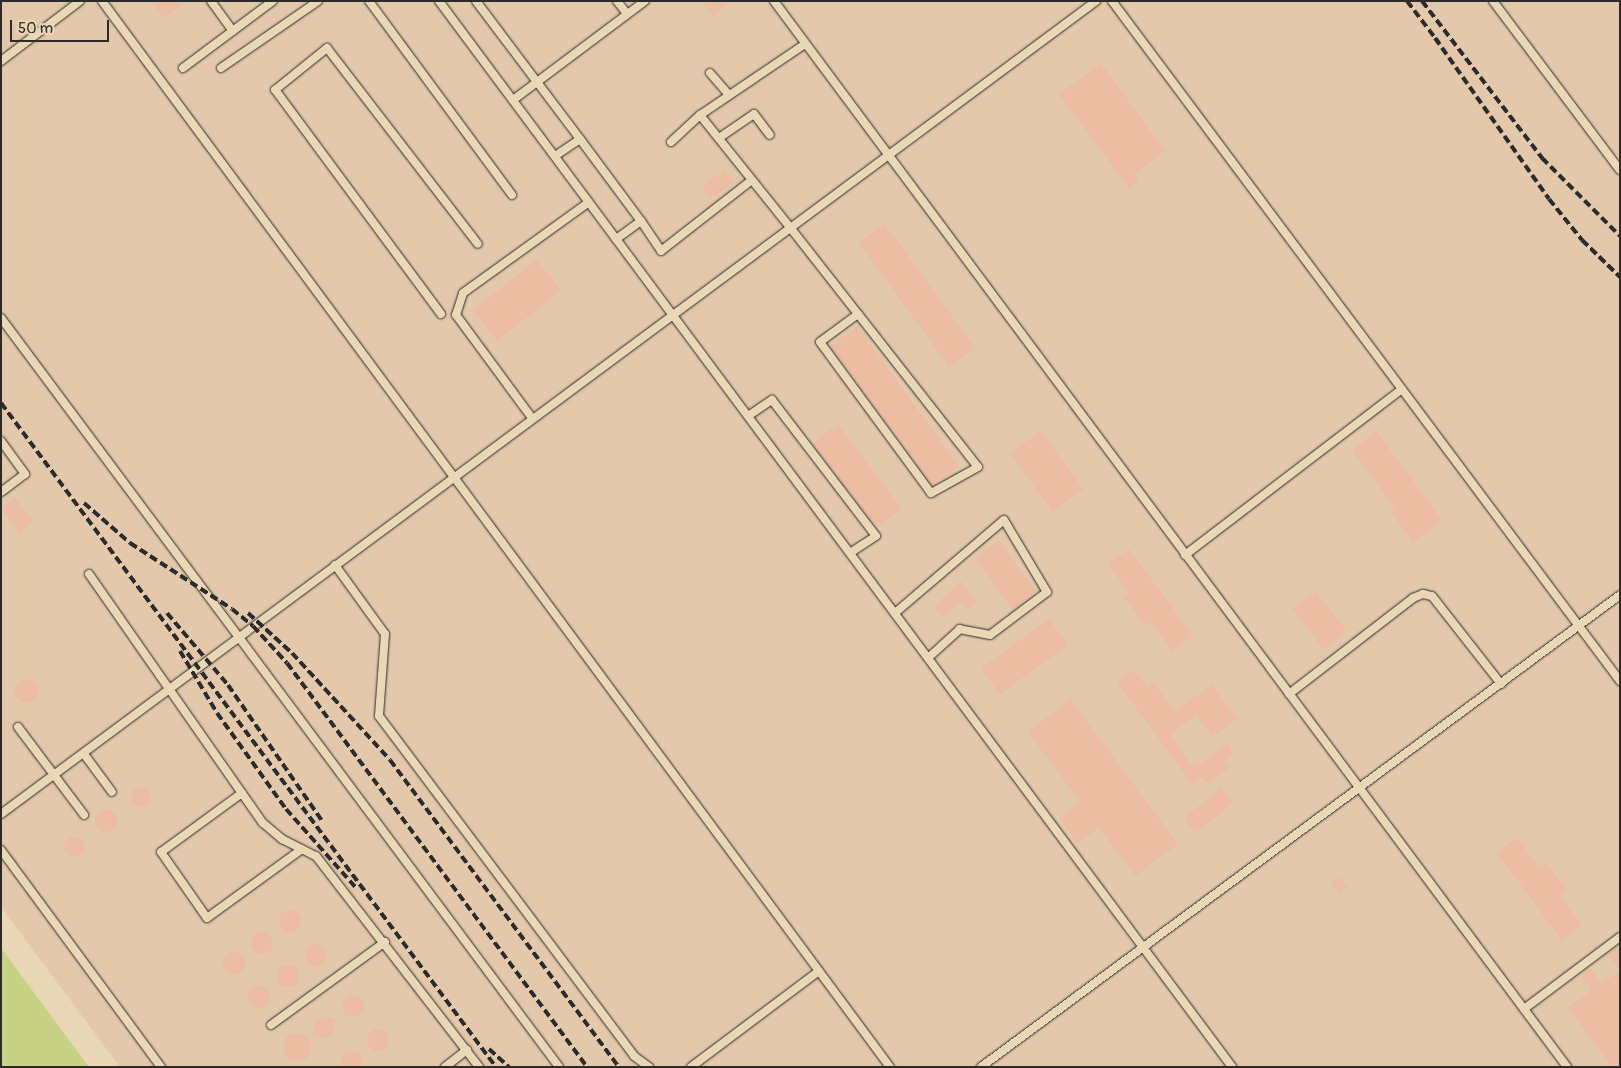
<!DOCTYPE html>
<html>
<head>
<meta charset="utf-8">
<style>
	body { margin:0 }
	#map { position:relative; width:1621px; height:1068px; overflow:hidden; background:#ead7b5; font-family:Pangolin,sans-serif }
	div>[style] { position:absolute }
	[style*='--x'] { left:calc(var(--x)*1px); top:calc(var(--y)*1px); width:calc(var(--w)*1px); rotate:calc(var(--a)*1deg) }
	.built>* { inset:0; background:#e3c8ab }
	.green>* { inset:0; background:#c7d285 }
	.building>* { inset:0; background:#ecbca3; transform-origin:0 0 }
	.round { border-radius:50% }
	.roads { filter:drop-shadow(0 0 1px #2b2b2b) drop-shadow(0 0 1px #2b2b2b) }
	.lane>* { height:8px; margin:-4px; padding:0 4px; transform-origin:4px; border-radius:4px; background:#ead7b5 }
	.rail>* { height:4px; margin-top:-2px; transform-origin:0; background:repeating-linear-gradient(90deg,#2b2b2b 0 8px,transparent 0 12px) }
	span { translate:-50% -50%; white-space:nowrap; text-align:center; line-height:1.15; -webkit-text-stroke:4px #ead7b5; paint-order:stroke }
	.frame { position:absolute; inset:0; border:2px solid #2b2b2b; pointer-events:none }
	.scale { position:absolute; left:10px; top:20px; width:99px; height:22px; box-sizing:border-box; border:2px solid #2b2b2b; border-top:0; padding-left:6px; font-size:15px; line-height:18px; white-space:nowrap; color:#2b2b2b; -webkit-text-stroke:4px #ead7b5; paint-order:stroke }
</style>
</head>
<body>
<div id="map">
	<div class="built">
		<div style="clip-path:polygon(1px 1px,1620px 1px,1620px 1067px,120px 1067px,1px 907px)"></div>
	</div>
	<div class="green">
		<div style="clip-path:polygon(1px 948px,89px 1067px,1px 1067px)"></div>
	</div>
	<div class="building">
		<div style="clip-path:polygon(151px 1px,187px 1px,164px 18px)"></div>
		<div style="clip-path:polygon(702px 1px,732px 1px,713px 16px)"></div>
		<div style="clip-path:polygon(1101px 63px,1165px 151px,1134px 174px,1139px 181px,1129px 188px,1059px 94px)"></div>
		<div style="left:725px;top:170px;width:16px;height:28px;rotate:55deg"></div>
		<div style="left:885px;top:224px;width:153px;height:32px;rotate:54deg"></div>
		<div style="left:537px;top:260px;width:39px;height:81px;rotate:52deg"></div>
		<div style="left:857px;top:326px;width:174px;height:33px;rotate:54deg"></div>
		<div style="left:838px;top:424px;width:106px;height:32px;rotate:53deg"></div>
		<div style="left:1041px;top:431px;width:72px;height:38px;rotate:54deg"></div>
		<div style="clip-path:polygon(1376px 431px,1442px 520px,1413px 542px,1390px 511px,1395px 508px,1352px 450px)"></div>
		<div style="left:15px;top:497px;width:31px;height:18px;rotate:53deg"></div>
		<div style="left:999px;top:540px;width:64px;height:30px;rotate:54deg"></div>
		<div style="clip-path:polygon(1129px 549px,1193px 636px,1172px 651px,1151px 622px,1145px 626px,1124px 597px,1129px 593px,1108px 564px)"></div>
		<div style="clip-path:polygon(961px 581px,977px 602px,967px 610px,962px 602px,942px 617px,934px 606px)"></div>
		<div style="left:1316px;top:591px;width:51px;height:29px;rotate:53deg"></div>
		<div style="left:1049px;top:619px;width:32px;height:84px;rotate:54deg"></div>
		<div style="clip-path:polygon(1134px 670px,1147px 688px,1154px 683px,1175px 711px,1212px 685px,1237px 719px,1212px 737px,1196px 715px,1170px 735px,1194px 768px,1227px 744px,1233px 753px,1224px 761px,1229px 768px,1208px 784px,1202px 777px,1192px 784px,1117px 682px)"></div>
		<div class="round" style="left:15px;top:679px;width:24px;height:24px"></div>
		<div style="clip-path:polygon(1070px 699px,1178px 844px,1135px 876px,1099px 828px,1077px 843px,1059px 818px,1080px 802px,1028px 732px)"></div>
		<div class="round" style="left:131px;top:787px;width:20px;height:20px"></div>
		<div style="left:1221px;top:788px;width:19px;height:48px;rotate:51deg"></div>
		<div class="round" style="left:95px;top:810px;width:22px;height:22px"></div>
		<div class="round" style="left:64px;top:837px;width:20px;height:20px"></div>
		<div style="clip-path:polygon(1517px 838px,1539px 867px,1546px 862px,1567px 891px,1560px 896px,1582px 925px,1562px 940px,1497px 853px)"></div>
		<div style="left:1339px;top:877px;width:13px;height:10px;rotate:51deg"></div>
		<div class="round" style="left:279px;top:910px;width:22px;height:22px"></div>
		<div class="round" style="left:251px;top:932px;width:22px;height:22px"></div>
		<div style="clip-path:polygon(1620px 944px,1620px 1067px,1612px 1067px,1568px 1008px,1592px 990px,1581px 976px,1591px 969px,1602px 984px,1620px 970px,1607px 954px)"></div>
		<div class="round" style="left:305px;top:944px;width:22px;height:22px"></div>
		<div class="round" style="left:223px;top:952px;width:22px;height:22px"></div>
		<div class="round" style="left:277px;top:965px;width:22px;height:22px"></div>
		<div class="round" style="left:248px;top:986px;width:22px;height:22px"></div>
		<div class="round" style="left:342px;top:995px;width:22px;height:22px"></div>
		<div style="clip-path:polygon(327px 1016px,336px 1019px,334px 1033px,325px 1038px,312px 1036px,317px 1020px)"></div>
		<div class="round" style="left:367px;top:1029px;width:22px;height:22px"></div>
		<div class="round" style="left:283px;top:1033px;width:28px;height:28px"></div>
		<div style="clip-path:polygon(349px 1051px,362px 1054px,361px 1067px,341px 1067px,341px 1057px)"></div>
	</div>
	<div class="roads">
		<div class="lane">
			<div style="--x:102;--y:1;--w:1326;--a:53.53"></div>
			<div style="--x:211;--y:1;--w:37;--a:54"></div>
			<div style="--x:369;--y:1;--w:241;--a:53.6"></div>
			<div style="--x:439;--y:1;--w:1329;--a:53.35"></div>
			<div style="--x:476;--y:1;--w:173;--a:53"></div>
			<div style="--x:617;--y:1;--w:16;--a:52"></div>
			<div style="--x:774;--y:1;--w:1329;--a:53.35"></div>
			<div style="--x:1112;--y:1;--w:849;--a:53.24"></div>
			<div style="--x:1493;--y:1;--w:211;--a:53.1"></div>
			<div style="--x:805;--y:44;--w:127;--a:145.9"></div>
			<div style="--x:700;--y:115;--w:142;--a:51.3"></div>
			<div style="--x:789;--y:226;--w:112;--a:51.9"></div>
			<div style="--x:858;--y:314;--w:194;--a:51.9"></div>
			<div style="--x:978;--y:467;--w:54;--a:151"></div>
			<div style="--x:931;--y:493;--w:187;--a:-126.3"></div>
			<div style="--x:820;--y:342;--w:47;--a:-36.4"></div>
			<div style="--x:1;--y:61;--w:99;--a:-37.2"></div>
			<div style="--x:183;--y:68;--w:112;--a:-36.7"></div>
			<div style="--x:221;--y:68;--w:118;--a:-34.6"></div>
			<div style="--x:710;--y:73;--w:29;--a:49"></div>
			<div style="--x:513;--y:100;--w:165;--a:-36.9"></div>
			<div style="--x:719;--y:138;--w:42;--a:-34.4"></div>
			<div style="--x:754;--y:114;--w:26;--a:53"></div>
			<div style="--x:671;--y:142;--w:40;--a:-43"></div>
			<div style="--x:555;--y:156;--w:30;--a:-34"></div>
			<div style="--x:580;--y:139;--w:102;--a:53.4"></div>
			<div style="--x:641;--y:221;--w:31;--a:144"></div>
			<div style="--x:641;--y:221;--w:36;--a:56"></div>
			<div style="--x:661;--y:251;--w:115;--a:-38"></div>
			<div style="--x:441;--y:314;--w:279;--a:-126.5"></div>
			<div style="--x:275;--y:90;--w:67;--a:-38.9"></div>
			<div style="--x:327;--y:48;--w:247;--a:52.4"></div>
			<div style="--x:1;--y:318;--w:934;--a:53.31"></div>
			<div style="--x:748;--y:416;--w:29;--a:-34"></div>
			<div style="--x:772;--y:400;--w:171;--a:52.6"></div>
			<div style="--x:876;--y:536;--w:31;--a:147"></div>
			<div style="--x:532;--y:418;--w:128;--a:-126.4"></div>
			<div style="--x:456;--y:315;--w:23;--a:-72"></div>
			<div style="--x:463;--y:293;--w:155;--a:-35.8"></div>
			<div style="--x:1;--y:441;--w:41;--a:54"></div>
			<div style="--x:25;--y:474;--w:30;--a:143"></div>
			<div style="--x:1185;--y:555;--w:273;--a:-37.4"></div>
			<div style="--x:335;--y:565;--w:85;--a:54.1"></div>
			<div style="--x:385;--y:634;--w:82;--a:94.2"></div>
			<div style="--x:379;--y:716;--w:425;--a:53.1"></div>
			<div style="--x:634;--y:1056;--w:19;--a:36"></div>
			<div style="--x:89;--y:574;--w:304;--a:55.1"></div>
			<div style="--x:263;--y:823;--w:25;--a:40"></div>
			<div style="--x:282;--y:839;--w:38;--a:27"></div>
			<div style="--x:316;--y:856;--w:267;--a:52.3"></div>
			<div style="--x:895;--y:613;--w:143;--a:-40.5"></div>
			<div style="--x:1004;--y:520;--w:84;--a:59.2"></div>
			<div style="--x:1047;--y:592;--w:71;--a:143"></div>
			<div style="--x:990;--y:635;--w:31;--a:-169"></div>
			<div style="--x:960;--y:629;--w:43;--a:137.8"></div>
			<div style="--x:1289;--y:694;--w:157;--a:-37.7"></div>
			<div style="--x:1413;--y:598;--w:11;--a:-22"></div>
			<div style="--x:1423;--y:594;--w:9;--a:13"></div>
			<div style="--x:1432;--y:596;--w:112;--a:51.9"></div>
			<div style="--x:18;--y:727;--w:110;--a:53.1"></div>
			<div style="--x:84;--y:754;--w:47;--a:53.6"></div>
			<div style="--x:242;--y:793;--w:100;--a:143.9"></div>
			<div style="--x:161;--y:852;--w:80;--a:55.1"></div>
			<div style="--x:207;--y:918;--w:117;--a:-36"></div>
			<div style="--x:1;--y:814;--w:1364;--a:-36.59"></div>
			<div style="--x:1;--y:850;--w:270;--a:53.6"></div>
			<div style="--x:1524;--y:1009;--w:120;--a:-36.9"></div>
			<div style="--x:271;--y:1025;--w:141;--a:-36.1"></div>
			<div style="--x:445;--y:1067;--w:28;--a:-38"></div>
			<div style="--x:691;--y:1067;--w:160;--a:-36.9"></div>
			<div style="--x:981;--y:1067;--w:794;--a:-36.45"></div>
		</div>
	</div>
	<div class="rail">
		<div style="--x:1407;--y:1;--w:53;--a:52.7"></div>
		<div style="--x:1422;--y:1;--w:198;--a:52.6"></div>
		<div style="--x:1542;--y:158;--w:110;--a:45"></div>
		<div style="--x:1435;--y:38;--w:197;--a:54.7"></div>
		<div style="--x:1549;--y:199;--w:53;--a:51.2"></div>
		<div style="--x:1582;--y:240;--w:53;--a:44.2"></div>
		<div style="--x:1;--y:403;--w:828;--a:53.3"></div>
		<div style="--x:84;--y:503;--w:61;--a:41"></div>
		<div style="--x:130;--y:543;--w:121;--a:32.9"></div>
		<div style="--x:232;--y:609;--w:27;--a:39"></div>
		<div style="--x:253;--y:626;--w:50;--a:47.4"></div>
		<div style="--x:287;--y:663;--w:503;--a:53.4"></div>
		<div style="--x:167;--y:613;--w:94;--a:49.7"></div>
		<div style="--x:228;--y:685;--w:165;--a:55.3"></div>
		<div style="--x:248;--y:613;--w:59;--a:42.3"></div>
		<div style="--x:292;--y:653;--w:145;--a:47.5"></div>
		<div style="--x:390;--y:760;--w:383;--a:53.3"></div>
		<div style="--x:180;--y:651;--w:72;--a:59.2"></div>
		<div style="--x:217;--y:713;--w:118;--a:54.3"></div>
		<div style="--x:286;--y:809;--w:107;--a:48.4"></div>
		<div style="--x:489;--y:1049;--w:27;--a:42"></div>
	</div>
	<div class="frame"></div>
	<div class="scale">50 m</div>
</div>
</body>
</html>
